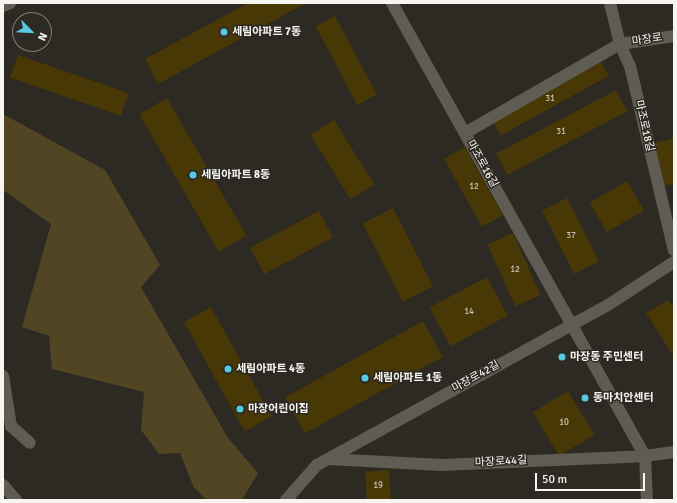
<!DOCTYPE html>
<html>
<head>
<meta charset="utf-8">
<style>
	body { margin:0 }
	#map { position:relative; width:677px; height:503px; overflow:hidden; background:#2d2a23; font-family:Signika,"Noto Sans KR",sans-serif }
	div>[style] { position:absolute }
	[style*='--x'] { left:calc(var(--x)*1px); top:calc(var(--y)*1px); width:calc(var(--w)*1px); rotate:calc(var(--a)*1deg) }
	.green>* { inset:0; background:#514524 }
	.building>* { inset:0; background:#483806; transform-origin:0 0 }
	.minor>* { height:12px; margin:-6px; padding:0 6px; transform-origin:6px; border-radius:6px; background:#5f5c53 }
	.dots>* { width:11px; height:11px; translate:-50% -50%; box-sizing:border-box; border:2px solid #2d2a23; border-radius:50% }
	span { translate:-50% -50%; white-space:nowrap; text-align:center; line-height:1.15; -webkit-text-stroke:3px #2d2a23; paint-order:stroke }
	.number-label { font-size:9px; color:#cac6b6 }
	.number-label span { -webkit-text-stroke-width:0 }
	.poi-label { font-size:11px; color:#f6f5f0; font-weight:700 }
	.left { translate:0 -50%; text-align:left }
	.street-label { font-size:11px; color:#f6f5f0 }
	.frame { position:absolute; inset:0; border:4px solid #f6f5f0; pointer-events:none }
	.north { position:absolute; left:12px; top:12px; width:40px; height:40px; box-sizing:border-box; background:#2d2a23; border:1px solid #7d7b75; border-radius:50%; rotate:114deg; font-size:11px; font-weight:700; line-height:16px; text-align:center; color:#f6f5f0 }
	.north::after { content:''; display:block; margin:auto; width:14px; height:18px; background:#57c9e3; clip-path:polygon(50% 0,100% 100%,50% 72%,0 100%) }
	.scale { position:absolute; left:535px; top:473px; width:110px; height:18px; box-sizing:border-box; border:2px solid #f6f5f0; border-top:0; padding-left:5px; font-size:12px; line-height:14px; white-space:nowrap; color:#f6f5f0; -webkit-text-stroke:3px #2d2a23; paint-order:stroke }
</style>
</head>
<body>
<div id="map">
	<div class="green">
		<div style="clip-path:polygon(3px 114px,105px 170px,160px 265px,141px 287px,228px 438px,258px 473px,242px 500px,207px 500px,194px 488px,180px 453px,159px 454px,141px 430px,144px 392px,52px 369px,49px 336px,22px 327px,51px 224px,3px 190px)"></div>
	</div>
	<div class="building">
		<div style="clip-path:polygon(248px 3px,304px 4px,158px 84px,145px 59px)"></div>
		<div style="left:335px;top:16px;width:89px;height:22px;rotate:62deg"></div>
		<div style="left:18px;top:55px;width:117px;height:24px;rotate:19deg"></div>
		<div style="left:600px;top:60px;width:18px;height:124px;rotate:61deg"></div>
		<div style="left:616px;top:90px;width:24px;height:136px;rotate:62deg"></div>
		<div style="left:167px;top:98px;width:159px;height:32px;rotate:60deg"></div>
		<div style="left:334px;top:120px;width:76px;height:28px;rotate:58deg"></div>
		<div style="clip-path:polygon(674px 138px,674px 184px,664px 186px,654px 143px)"></div>
		<div style="left:465px;top:147px;width:78px;height:24px;rotate:61deg"></div>
		<div style="left:627px;top:181px;width:34px;height:43px;rotate:60deg"></div>
		<div style="left:567px;top:198px;width:71px;height:28px;rotate:63deg"></div>
		<div style="left:393px;top:208px;width:88px;height:34px;rotate:63deg"></div>
		<div style="left:319px;top:211px;width:30px;height:78px;rotate:62deg"></div>
		<div style="left:513px;top:233px;width:68px;height:28px;rotate:66deg"></div>
		<div style="left:487px;top:277px;width:44px;height:65px;rotate:62deg"></div>
		<div style="clip-path:polygon(668px 300px,674px 308px,674px 357px,646px 313px)"></div>
		<div style="left:211px;top:307px;width:125px;height:31px;rotate:61deg"></div>
		<div style="left:423px;top:321px;width:41px;height:158px;rotate:61deg"></div>
		<div style="left:568px;top:391px;width:51px;height:41px;rotate:59deg"></div>
		<div style="left:389px;top:470px;width:30px;height:24px;rotate:86deg"></div>
	</div>
	<div class="minor">
		<div style="--x:392;--y:3;--w:519;--a:60.82"></div>
		<div style="--x:645;--y:456;--w:44;--a:87.4"></div>
		<div style="--x:610;--y:3;--w:42;--a:76.3"></div>
		<div style="--x:620;--y:44;--w:24;--a:66"></div>
		<div style="--x:630;--y:66;--w:189;--a:76.6"></div>
		<div style="--x:3;--y:6;--w:8;--a:-23"></div>
		<div style="--x:465;--y:133;--w:179;--a:-29.9"></div>
		<div style="--x:620;--y:44;--w:55;--a:-8.4"></div>
		<div style="--x:3;--y:376;--w:51;--a:80.9"></div>
		<div style="--x:11;--y:426;--w:25;--a:42"></div>
		<div style="--x:329;--y:459;--w:113;--a:3"></div>
		<div style="--x:442;--y:465;--w:203;--a:-2.5"></div>
		<div style="--x:645;--y:456;--w:29;--a:-8"></div>
		<div style="--x:3;--y:485;--w:20;--a:49"></div>
		<div style="--x:286;--y:500;--w:47;--a:-48.5"></div>
		<div style="--x:317;--y:465;--w:332;--a:-28.8"></div>
		<div style="--x:608;--y:305;--w:79;--a:-33.1"></div>
	</div>
	<div class="dots">
		<div style="left:224px;top:32px;background:#57c9e3"></div>
		<div style="left:193px;top:175px;background:#57c9e3"></div>
		<div style="left:562px;top:357px;background:#57c9e3"></div>
		<div style="left:228px;top:369px;background:#57c9e3"></div>
		<div style="left:365px;top:378px;background:#57c9e3"></div>
		<div style="left:585px;top:398px;background:#57c9e3"></div>
		<div style="left:240px;top:409px;background:#57c9e3"></div>
	</div>
	<div class="number-label">
		<span style="left:550px;top:99px">31</span>
		<span style="left:561px;top:132px">31</span>
		<span style="left:474px;top:187px">12</span>
		<span style="left:571px;top:236px">37</span>
		<span style="left:515px;top:270px">12</span>
		<span style="left:469px;top:312px">14</span>
		<span style="left:564px;top:423px">10</span>
		<span style="left:378px;top:486px">19</span>
	</div>
	<div class="poi-label">
		<span class="left" style="left:232px;top:32px">세림아파트 7동</span>
		<span class="left" style="left:201px;top:175px">세림아파트 8동</span>
		<span class="left" style="left:570px;top:357px">마장동 주민센터</span>
		<span class="left" style="left:236px;top:369px">세림아파트 4동</span>
		<span class="left" style="left:373px;top:378px">세림아파트 1동</span>
		<span class="left" style="left:593px;top:398px">동마치안센터</span>
		<span class="left" style="left:248px;top:409px">마장어린이집</span>
	</div>
	<div class="street-label">
		<span style="left:647px;top:40px;rotate:-9deg">마장로</span>
		<span style="left:644px;top:126px;rotate:77deg">마조로18길</span>
		<span style="left:482px;top:164px;rotate:61deg">마조로16길</span>
		<span style="left:476px;top:377px;rotate:-29deg">마장로42길</span>
		<span style="left:501px;top:462px;rotate:-3deg">마장로44길</span>
	</div>
	<div class="frame"></div>
	<div class="north">N</div>
	<div class="scale">50 m</div>
</div>
</body>
</html>
